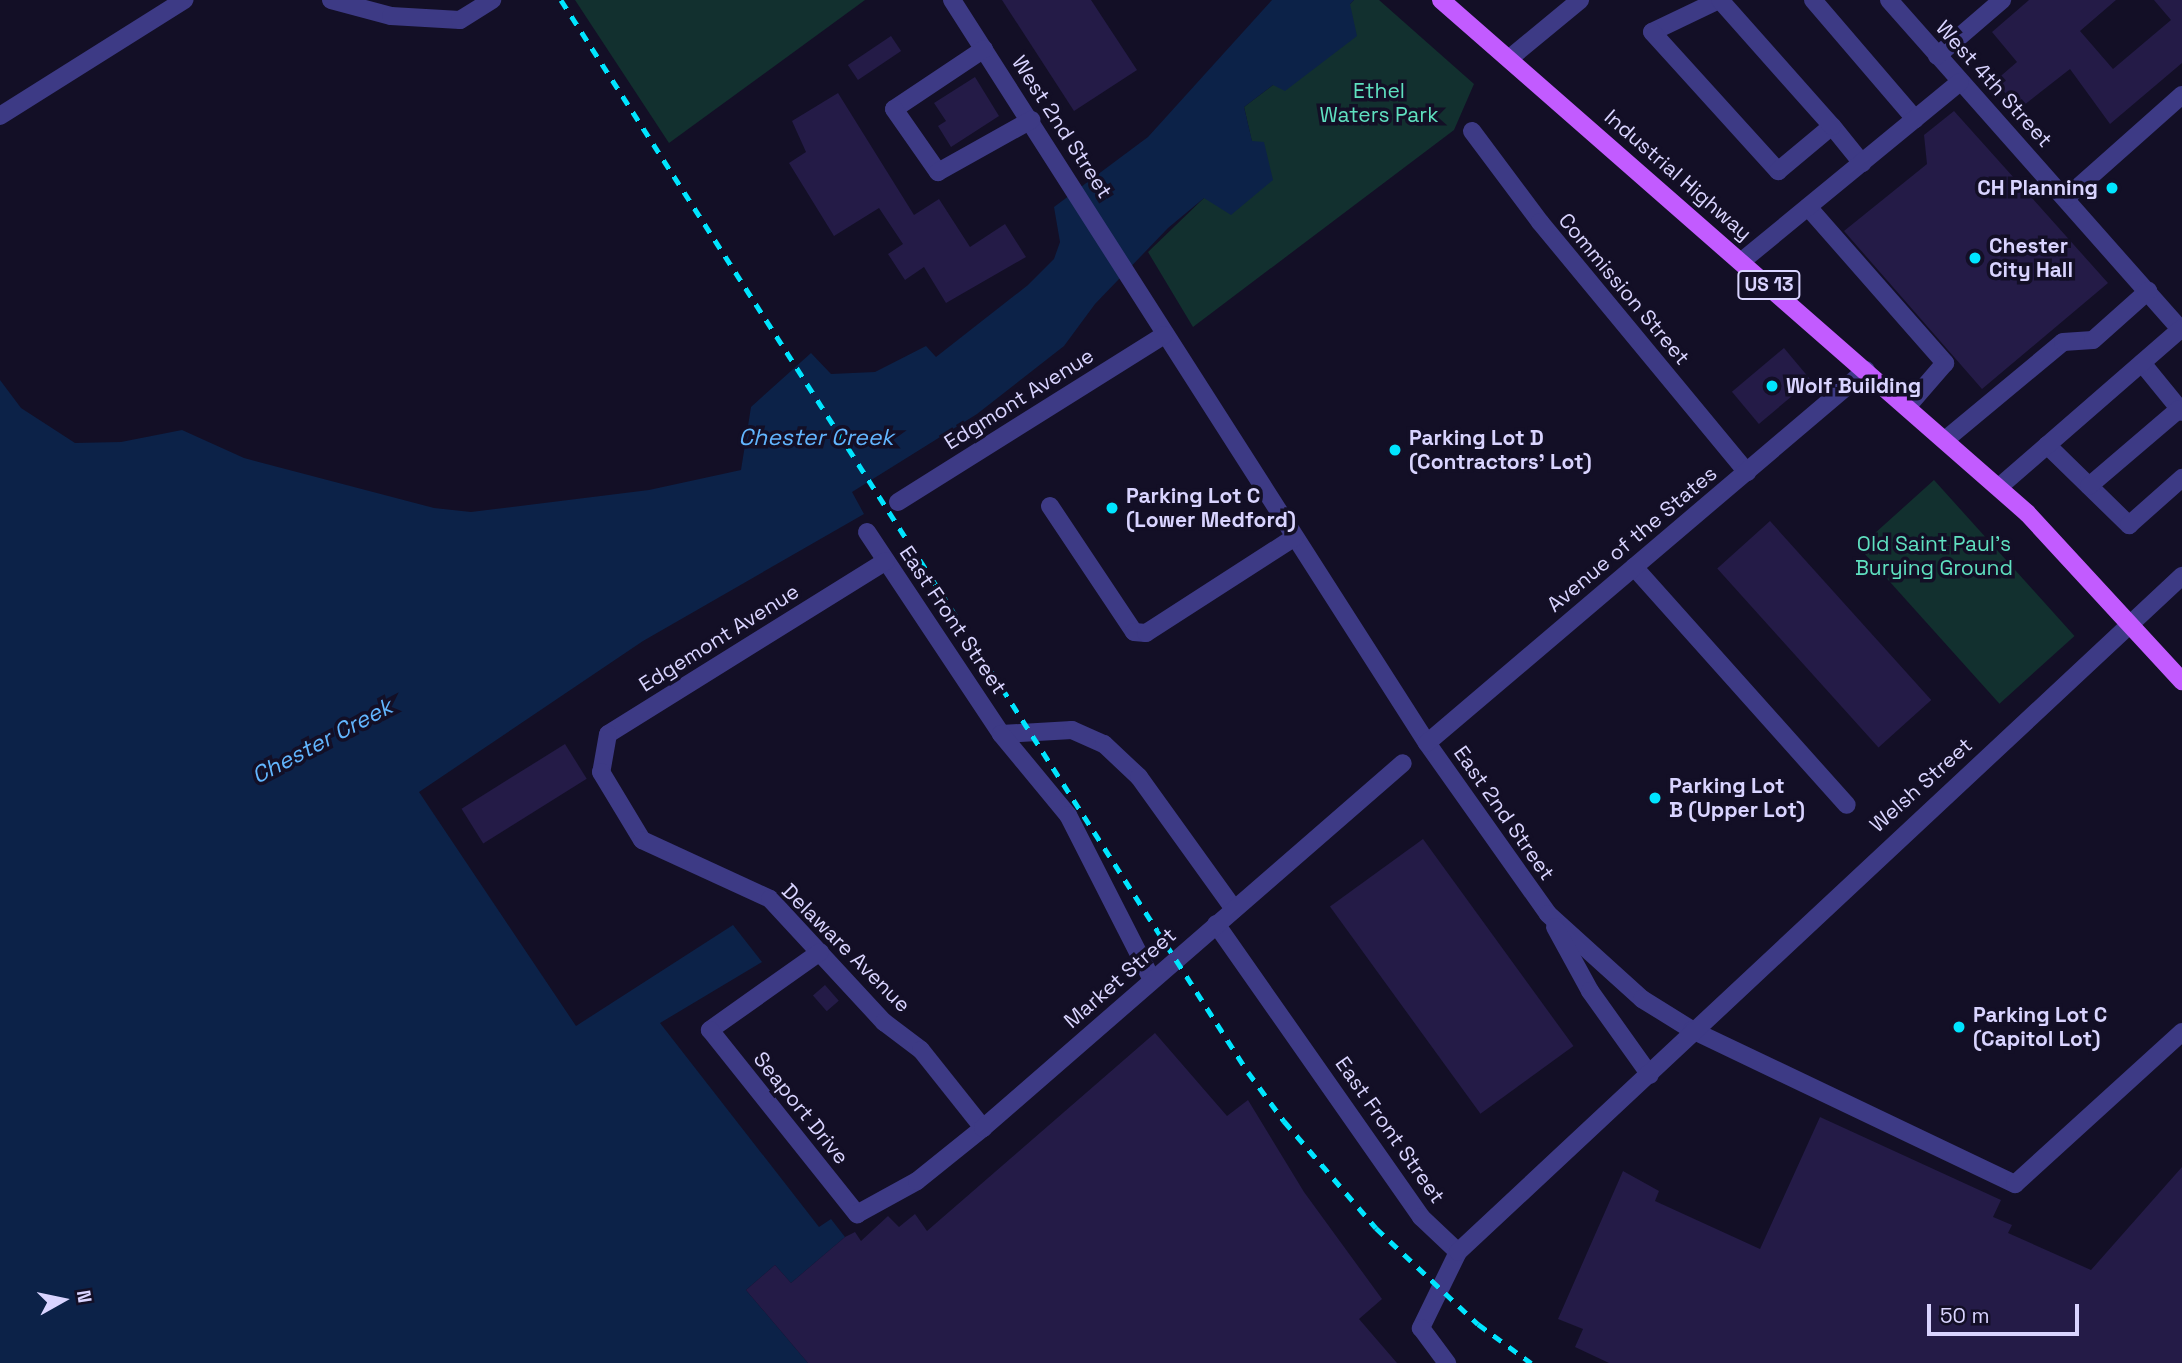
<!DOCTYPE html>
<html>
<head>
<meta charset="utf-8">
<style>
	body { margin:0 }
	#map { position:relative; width:2182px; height:1363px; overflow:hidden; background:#130f26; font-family:"Space Grotesk",sans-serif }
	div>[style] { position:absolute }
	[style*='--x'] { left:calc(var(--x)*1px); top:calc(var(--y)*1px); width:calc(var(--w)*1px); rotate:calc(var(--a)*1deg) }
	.green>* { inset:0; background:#12302f; transform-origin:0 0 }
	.water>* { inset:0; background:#0c2248 }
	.building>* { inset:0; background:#241b47; transform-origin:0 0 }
	.minor>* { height:18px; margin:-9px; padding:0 9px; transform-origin:9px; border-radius:9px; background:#3d3a85 }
	.major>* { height:18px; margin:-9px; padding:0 9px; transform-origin:9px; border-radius:9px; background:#c25bff }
	.rail>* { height:5px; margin-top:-2.5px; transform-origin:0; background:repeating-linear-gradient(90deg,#00e5ff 0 10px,transparent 0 19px) }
	.dots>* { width:19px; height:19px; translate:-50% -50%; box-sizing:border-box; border:4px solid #130f26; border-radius:50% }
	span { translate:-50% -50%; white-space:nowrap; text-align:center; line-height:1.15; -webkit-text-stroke:7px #130f26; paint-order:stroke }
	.shield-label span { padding:2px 5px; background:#130f26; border:2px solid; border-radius:5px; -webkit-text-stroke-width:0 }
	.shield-label { font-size:19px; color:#d9d4ff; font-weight:700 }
	.street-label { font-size:21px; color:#d9d4ff }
	.park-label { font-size:21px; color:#5fe0c0 }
	.poi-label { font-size:21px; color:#d9d4ff; font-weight:700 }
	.right { translate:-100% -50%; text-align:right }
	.left { translate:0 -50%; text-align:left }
	.water-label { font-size:23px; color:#62b6ff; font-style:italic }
	.north { position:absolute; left:28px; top:1265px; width:70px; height:70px; -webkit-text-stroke:5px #130f26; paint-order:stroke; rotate:81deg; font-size:19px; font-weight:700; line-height:28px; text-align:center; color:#d9d4ff }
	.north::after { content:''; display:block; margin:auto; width:24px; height:32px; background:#d9d4ff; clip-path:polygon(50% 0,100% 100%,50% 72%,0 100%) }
	.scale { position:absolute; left:1927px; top:1304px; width:152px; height:32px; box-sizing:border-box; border:4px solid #d9d4ff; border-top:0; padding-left:9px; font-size:21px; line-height:24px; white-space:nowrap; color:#d9d4ff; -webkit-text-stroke:5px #130f26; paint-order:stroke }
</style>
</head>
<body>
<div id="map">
	<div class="green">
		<div style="clip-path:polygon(575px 0,865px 0,669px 143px)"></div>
		<div style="clip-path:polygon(1354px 0,1379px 0,1474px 84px,1454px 130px,1193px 327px,1148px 252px,1204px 198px,1252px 142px,1244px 107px,1273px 85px)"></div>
		<div style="left:1934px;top:480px;width:210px;height:101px;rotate:48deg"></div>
	</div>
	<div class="water">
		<div style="clip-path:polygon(1272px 0,1354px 0,1350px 4px,1357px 36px,1285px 91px,1273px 85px,1244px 107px,1252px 141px,1264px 142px,1273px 180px,1231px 215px,1204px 198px,1168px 228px,1095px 304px,1064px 346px,977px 414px,852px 492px,864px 514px,643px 641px,419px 792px,576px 1026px,733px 925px,762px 962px,660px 1023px,819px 1227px,831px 1219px,845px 1237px,791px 1283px,775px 1265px,746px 1290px,808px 1363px,0 1363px,0 380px,21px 408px,75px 443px,121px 442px,182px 430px,244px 458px,434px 508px,471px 512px,649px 490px,741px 470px,751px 407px,811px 353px,831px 374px,875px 372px,926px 346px,936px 357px,1028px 285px,1054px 259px,1060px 242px,1054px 207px,1148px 137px)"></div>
	</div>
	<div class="building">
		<div style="clip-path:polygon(1002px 0,1091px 0,1137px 70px,1074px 111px)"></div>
		<div style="clip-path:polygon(2029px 0,2116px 0,2080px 31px,2113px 69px,2171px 20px,2154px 0,2182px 0,2182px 63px,2110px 124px,2070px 69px,2019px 109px,1995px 81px,2017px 62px,1992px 32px)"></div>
		<div style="left:891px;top:36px;width:18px;height:52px;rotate:56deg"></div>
		<div style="clip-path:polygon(975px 77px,999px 116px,951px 147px,938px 126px,946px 121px,934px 103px)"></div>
		<div style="clip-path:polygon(838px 93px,914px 215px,939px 199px,970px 247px,1005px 224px,1026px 257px,946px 303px,924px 267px,905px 280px,888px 254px,903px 244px,879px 208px,834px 236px,789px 163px,806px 152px,792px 121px)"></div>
		<div style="clip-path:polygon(1954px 111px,2108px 283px,1982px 389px,1844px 231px,1927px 164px,1924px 135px)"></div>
		<div style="left:1784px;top:348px;width:42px;height:68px;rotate:50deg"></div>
		<div style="left:1770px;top:521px;width:241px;height:71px;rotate:48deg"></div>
		<div style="left:565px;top:744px;width:41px;height:122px;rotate:58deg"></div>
		<div style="left:1423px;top:839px;width:256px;height:115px;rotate:54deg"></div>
		<div style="left:825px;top:985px;width:21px;height:16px;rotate:49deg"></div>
		<div style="clip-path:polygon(1155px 1033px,1227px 1116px,1248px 1100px,1304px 1192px,1382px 1299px,1359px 1319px,1397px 1363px,808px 1363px,746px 1290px,775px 1265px,791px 1283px,845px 1237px,855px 1232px,861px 1241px,888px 1216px,899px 1227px,915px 1214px,927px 1231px)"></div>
		<div style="clip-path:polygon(1820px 1117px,2001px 1200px,1993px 1217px,2012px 1225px,2008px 1233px,2091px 1270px,2182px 1167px,2182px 1363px,1609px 1363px,1575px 1347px,1583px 1329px,1558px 1319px,1623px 1171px,1659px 1191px,1655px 1201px,1760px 1249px)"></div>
	</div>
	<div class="minor">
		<div style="--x:331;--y:0;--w:62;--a:14.9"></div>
		<div style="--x:391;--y:16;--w:69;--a:3.3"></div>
		<div style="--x:460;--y:20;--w:38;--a:-32"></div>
		<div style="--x:952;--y:0;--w:882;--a:57.41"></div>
		<div style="--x:1427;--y:743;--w:209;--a:54.7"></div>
		<div style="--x:1548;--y:914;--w:127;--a:42.1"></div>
		<div style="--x:1642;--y:999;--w:59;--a:31.8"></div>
		<div style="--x:1692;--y:1030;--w:358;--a:25.5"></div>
		<div style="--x:2015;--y:1184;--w:226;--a:-42.3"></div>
		<div style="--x:1719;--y:0;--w:74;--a:154.5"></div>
		<div style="--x:1652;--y:32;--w:188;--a:47.8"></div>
		<div style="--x:1778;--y:171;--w:70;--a:-39.8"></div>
		<div style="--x:1832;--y:126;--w:48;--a:51"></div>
		<div style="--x:1720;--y:0;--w:169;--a:48.4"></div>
		<div style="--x:1813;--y:0;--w:157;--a:49.4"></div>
		<div style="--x:1889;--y:0;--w:442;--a:48.5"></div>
		<div style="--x:984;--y:49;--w:108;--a:146.3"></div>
		<div style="--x:894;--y:109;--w:77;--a:55.1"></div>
		<div style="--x:938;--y:172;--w:107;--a:-29.2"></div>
		<div style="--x:1937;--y:56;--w:86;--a:-40.7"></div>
		<div style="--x:1510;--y:58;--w:91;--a:-39.6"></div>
		<div style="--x:0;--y:116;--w:218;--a:-32.2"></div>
		<div style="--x:1472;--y:131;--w:114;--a:53.2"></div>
		<div style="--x:1540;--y:222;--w:325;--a:50.4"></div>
		<div style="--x:2066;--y:198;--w:155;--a:-41.6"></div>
		<div style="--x:1808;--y:207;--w:208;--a:48.7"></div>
		<div style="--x:1945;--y:363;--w:58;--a:130.8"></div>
		<div style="--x:1742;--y:261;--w:282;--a:-39.4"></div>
		<div style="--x:2142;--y:363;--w:63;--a:50.8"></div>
		<div style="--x:1945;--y:440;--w:153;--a:-39.7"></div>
		<div style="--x:2063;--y:342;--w:30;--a:-4"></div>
		<div style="--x:2093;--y:340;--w:74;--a:-41.7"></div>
		<div style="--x:2047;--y:445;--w:115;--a:44.3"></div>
		<div style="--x:2129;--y:525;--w:71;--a:-41.6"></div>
		<div style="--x:2089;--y:486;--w:118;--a:-40.5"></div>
		<div style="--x:1999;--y:487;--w:242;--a:-41"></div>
		<div style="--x:898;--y:502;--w:314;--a:-32.1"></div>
		<div style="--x:1050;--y:506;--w:151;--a:56.3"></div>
		<div style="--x:1134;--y:632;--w:12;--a:5"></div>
		<div style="--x:1146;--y:633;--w:177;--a:-32.8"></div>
		<div style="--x:867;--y:532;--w:242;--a:56.4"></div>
		<div style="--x:1001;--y:734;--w:71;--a:-3.2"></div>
		<div style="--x:1072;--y:730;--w:35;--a:24"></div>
		<div style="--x:1104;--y:744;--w:48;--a:43.3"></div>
		<div style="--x:1139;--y:777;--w:163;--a:54.3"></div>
		<div style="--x:886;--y:561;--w:327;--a:148.1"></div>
		<div style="--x:608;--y:734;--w:39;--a:100"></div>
		<div style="--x:601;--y:772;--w:79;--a:58.9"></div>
		<div style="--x:642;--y:840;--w:141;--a:24.7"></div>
		<div style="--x:770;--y:899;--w:168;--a:47.2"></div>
		<div style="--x:884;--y:1022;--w:46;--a:37.1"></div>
		<div style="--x:921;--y:1050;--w:100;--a:51.5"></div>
		<div style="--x:1634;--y:567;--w:319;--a:48.2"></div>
		<div style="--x:1001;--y:734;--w:105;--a:50.4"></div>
		<div style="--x:1068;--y:815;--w:185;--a:63"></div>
		<div style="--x:1427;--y:743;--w:576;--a:-40.35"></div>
		<div style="--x:1216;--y:924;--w:358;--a:55"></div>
		<div style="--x:1421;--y:1217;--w:51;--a:43.4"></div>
		<div style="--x:1458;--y:1252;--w:85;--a:116"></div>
		<div style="--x:1421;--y:1328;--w:44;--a:53.4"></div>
		<div style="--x:1555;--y:927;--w:73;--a:61.3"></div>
		<div style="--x:1590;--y:991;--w:103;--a:54.5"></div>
		<div style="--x:820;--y:952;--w:135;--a:144.7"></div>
		<div style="--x:710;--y:1030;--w:236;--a:51.4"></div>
		<div style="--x:857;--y:1214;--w:68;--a:-28.8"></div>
		<div style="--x:917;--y:1181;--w:85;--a:-38.8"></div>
		<div style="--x:983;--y:1128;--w:556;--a:-40.99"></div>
		<div style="--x:1458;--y:1252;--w:991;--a:-43.04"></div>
	</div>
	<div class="major">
		<div style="--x:1441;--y:0;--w:779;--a:41.2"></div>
		<div style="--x:2027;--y:513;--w:229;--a:47.3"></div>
	</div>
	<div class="rail">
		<div style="--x:561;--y:0;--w:1273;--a:57.35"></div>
		<div style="--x:1248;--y:1072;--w:61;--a:53.7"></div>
		<div style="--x:1284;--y:1121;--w:141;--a:49.3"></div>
		<div style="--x:1376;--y:1228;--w:140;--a:43.3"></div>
		<div style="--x:1478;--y:1324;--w:66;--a:36.3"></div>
	</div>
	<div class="dots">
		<div style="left:2112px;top:188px;background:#00e5ff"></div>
		<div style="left:1975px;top:258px;background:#00e5ff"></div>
		<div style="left:1772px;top:386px;background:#00e5ff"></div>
		<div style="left:1395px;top:450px;background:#00e5ff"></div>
		<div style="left:1112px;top:508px;background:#00e5ff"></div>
		<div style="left:1655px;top:798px;background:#00e5ff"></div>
		<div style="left:1959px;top:1027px;background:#00e5ff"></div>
	</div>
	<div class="shield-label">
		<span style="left:1769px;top:285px">US 13</span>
	</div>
	<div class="street-label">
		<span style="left:1994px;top:84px;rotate:48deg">West 4th Street</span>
		<span style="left:1062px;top:127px;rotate:57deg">West 2nd Street</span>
		<span style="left:1678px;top:175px;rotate:41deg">Industrial Highway</span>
		<span style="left:1624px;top:289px;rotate:50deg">Commission Street</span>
		<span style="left:1019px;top:399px;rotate:-32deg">Edgmont Avenue</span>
		<span style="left:1632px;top:539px;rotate:-40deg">Avenue of the States</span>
		<span style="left:953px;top:620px;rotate:56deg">East Front Street</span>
		<span style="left:719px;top:638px;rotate:-32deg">Edgemont Avenue</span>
		<span style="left:1921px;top:785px;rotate:-42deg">Welsh Street</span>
		<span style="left:1504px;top:813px;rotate:55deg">East 2nd Street</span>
		<span style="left:846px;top:948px;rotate:45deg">Delaware Avenue</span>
		<span style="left:1120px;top:978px;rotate:-41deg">Market Street</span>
		<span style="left:801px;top:1108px;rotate:51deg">Seaport Drive</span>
		<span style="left:1390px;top:1130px;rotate:55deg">East Front Street</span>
	</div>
	<div class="park-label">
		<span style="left:1379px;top:103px">Ethel<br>Waters Park</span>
		<span style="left:1934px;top:556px">Old Saint Paul's<br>Burying Ground</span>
	</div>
	<div class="poi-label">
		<span class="right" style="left:2098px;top:188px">CH Planning</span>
		<span class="left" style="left:1989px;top:258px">Chester<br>City Hall</span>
		<span class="left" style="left:1786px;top:386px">Wolf Building</span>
		<span class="left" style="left:1409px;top:450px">Parking Lot D<br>(Contractors' Lot)</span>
		<span class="left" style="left:1126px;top:508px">Parking Lot C<br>(Lower Medford)</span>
		<span class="left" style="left:1669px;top:798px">Parking Lot<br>B (Upper Lot)</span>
		<span class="left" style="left:1973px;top:1027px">Parking Lot C<br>(Capitol Lot)</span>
	</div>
	<div class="water-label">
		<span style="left:816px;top:437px">Chester Creek</span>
		<span style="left:322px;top:741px;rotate:-28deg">Chester Creek</span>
	</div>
	<div class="north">N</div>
	<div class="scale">50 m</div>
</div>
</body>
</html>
